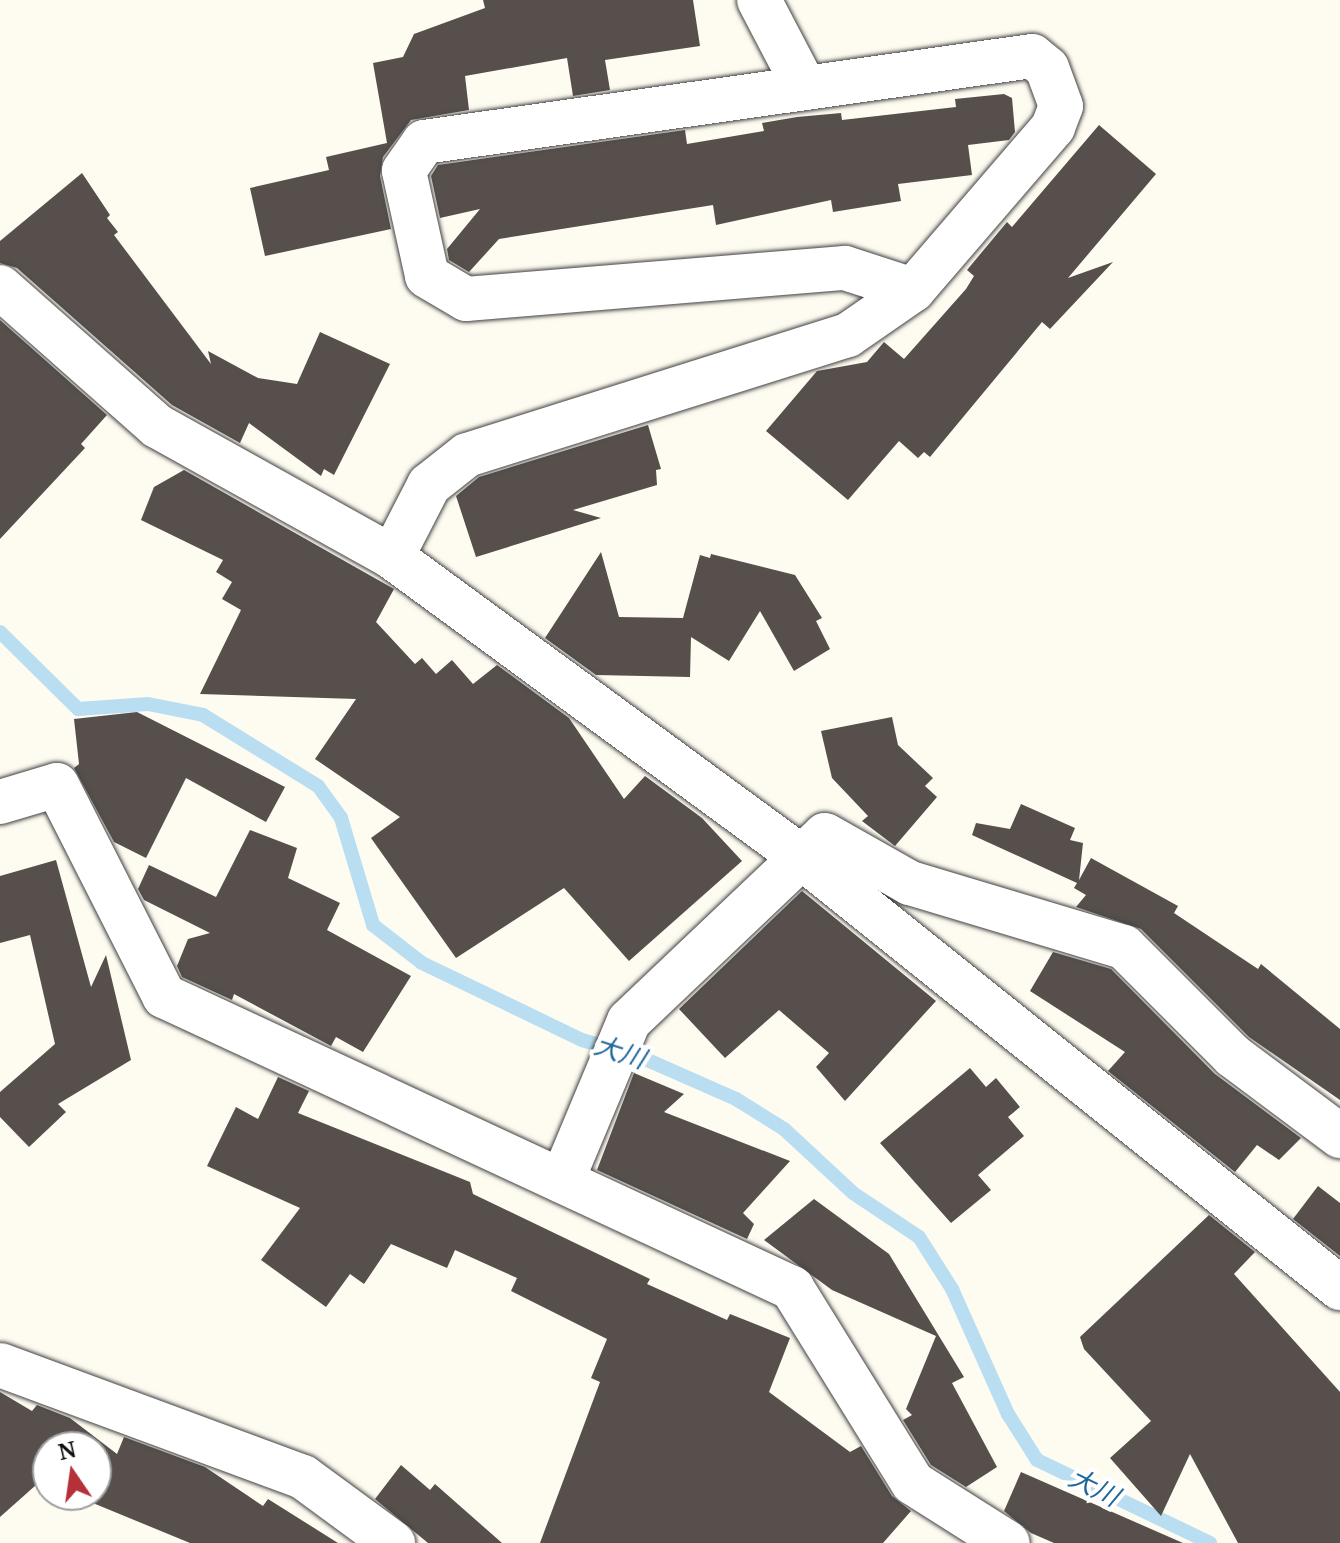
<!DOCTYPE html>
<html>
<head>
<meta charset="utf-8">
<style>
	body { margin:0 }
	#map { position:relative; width:1340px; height:1543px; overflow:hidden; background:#fefbf1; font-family:"Noto Serif","Noto Sans JP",serif }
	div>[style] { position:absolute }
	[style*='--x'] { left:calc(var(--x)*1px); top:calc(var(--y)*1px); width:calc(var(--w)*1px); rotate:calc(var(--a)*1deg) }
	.stream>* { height:14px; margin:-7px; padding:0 7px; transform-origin:7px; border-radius:7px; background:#b9def2 }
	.building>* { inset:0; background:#564f4c }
	.roads { filter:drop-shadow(0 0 2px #414141) drop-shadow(0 0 2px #414141) }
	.minor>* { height:44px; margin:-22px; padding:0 22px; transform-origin:22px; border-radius:22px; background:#fff }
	span { translate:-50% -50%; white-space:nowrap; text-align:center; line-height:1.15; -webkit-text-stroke:8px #fff; paint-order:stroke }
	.water-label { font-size:26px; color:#206698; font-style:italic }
	.north { position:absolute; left:32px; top:1431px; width:80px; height:80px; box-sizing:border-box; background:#fff; border:2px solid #9f9f9f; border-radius:50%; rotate:347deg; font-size:22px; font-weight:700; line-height:32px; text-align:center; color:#0e0e0e }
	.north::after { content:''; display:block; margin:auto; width:28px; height:36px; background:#b53039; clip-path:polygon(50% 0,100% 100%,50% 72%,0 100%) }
</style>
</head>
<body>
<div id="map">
	<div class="stream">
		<div style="--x:0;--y:632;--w:110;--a:44.6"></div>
		<div style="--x:78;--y:709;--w:70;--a:-4.1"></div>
		<div style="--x:148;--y:704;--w:56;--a:11.3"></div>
		<div style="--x:203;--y:715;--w:135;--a:31.7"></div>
		<div style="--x:318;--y:786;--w:39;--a:54"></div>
		<div style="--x:341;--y:818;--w:112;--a:73.3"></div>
		<div style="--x:373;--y:925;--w:62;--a:37.8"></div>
		<div style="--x:422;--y:963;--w:178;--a:25.7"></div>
		<div style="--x:582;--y:1040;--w:64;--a:16.4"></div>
		<div style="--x:643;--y:1058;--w:102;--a:23.8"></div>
		<div style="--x:736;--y:1099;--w:57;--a:32"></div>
		<div style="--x:784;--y:1129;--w:94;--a:42.8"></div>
		<div style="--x:853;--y:1193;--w:79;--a:33.7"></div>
		<div style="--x:919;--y:1237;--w:62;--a:57.6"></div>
		<div style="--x:952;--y:1289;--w:137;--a:65.9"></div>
		<div style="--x:1008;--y:1414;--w:54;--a:57.8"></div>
		<div style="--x:1037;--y:1460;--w:192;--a:25.6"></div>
	</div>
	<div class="building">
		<div style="clip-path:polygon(483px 0,693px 0,700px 46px,605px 60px,610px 90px,573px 96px,567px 58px,465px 76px,469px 110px,411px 120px,383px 157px,380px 176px,391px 229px,265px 256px,250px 188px,329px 170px,326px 157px,387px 143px,373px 63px,403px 57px,414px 34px,485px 8px)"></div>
		<div style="clip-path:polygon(1004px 94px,1012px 98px,1015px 132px,1009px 140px,968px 145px,972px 175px,898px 184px,901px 201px,833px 212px,831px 200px,716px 225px,713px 205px,499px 239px,469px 272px,449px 260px,447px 249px,480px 209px,440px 218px,431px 176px,438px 165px,685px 130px,687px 144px,764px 131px,762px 123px,797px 117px,841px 113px,842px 120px,956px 107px,955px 99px)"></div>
		<div style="clip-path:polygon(1099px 125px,1156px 174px,1068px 278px,1113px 262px,1050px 329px,1042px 322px,930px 457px,924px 452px,918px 458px,899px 441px,848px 500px,766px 431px,817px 371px,867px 362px,884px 342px,904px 359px,966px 289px,974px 276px,967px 270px,1007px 222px,1012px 227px)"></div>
		<div style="clip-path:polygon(82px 173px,110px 215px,107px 218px,118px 232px,114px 235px,211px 364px,208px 351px,258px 378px,297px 384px,320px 332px,390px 364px,334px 475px,324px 469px,321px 476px,249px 423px,240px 443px,172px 405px,17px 268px,0 263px,0 241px)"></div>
		<div style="clip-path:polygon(0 320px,107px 415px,81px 444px,85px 448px,0 539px)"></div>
		<div style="clip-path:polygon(648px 425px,661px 469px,656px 470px,657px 485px,573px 510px,601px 518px,476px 557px,456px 496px,479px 477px)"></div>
		<div style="clip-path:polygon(184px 470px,394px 589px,376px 622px,415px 664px,422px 658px,436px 674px,452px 660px,473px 684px,497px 665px,569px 718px,624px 799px,645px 776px,702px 818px,742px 861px,629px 961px,564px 888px,456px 958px,371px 838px,400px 817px,315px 759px,356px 699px,200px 694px,241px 610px,222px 599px,232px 582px,216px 572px,223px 560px,141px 520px,154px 487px)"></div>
		<div style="clip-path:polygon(601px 552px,619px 617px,683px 618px,700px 555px,710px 558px,711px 554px,795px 575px,822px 618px,816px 621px,830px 649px,794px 671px,760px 611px,729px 661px,691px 637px,690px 677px,596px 675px,545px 638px)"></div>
		<div style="clip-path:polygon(137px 712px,285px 787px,266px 822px,186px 778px,146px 858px,114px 842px,74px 768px,79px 764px,74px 719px)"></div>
		<div style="clip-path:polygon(892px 717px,898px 745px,933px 778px,925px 786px,937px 797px,895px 846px,862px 821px,868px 816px,832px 778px,821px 731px)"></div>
		<div style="clip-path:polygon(1021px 804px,1075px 828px,1070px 840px,1083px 843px,1079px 880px,1091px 858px,1178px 906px,1174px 913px,1258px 969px,1261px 964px,1340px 1029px,1340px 1100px,1249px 1037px,1141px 929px,1076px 907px,1086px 895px,1074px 888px,1077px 883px,972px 835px,976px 823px,1010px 829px)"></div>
		<div style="clip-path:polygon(250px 830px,297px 848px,288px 878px,340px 903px,327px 930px,411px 976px,363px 1052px,336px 1037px,331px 1046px,234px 994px,232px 1000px,182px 977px,177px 966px,188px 939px,210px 933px,144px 900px,138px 889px,149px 865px,216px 897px)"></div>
		<div style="clip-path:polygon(56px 860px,91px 987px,106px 955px,131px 1060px,58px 1104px,66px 1112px,29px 1147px,0 1117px,0 1092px,55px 1044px,30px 935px,0 943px,0 876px)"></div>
		<div style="clip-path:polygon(802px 891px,936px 1001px,845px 1101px,816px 1067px,829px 1053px,779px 1010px,725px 1058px,679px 1009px)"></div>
		<div style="clip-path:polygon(1053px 952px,1111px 969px,1215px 1074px,1301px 1138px,1279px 1160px,1257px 1145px,1235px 1172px,1108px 1071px,1125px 1052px,1030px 991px)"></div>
		<div style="clip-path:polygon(970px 1068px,986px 1087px,996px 1078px,1020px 1107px,1008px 1117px,1024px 1136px,978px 1175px,991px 1190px,951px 1223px,880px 1143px)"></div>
		<div style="clip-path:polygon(634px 1073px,684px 1094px,664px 1112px,790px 1161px,743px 1213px,754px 1224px,747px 1239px,597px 1170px)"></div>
		<div style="clip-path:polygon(278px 1077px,309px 1091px,298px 1113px,470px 1182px,473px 1194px,650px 1279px,647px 1284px,727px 1320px,730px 1314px,790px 1338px,769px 1392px,850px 1452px,861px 1446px,892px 1496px,911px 1511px,883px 1543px,540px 1543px,600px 1382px,591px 1378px,607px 1339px,511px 1291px,517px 1278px,455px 1250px,447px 1268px,391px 1244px,364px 1284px,350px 1274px,326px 1307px,261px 1260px,300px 1208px,207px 1166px,236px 1107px,258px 1119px)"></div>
		<div style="clip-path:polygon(1318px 1186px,1340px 1203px,1340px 1256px,1293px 1219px)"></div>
		<div style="clip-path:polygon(814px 1199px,889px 1254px,964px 1377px,952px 1383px,997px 1467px,966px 1487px,931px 1465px,903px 1420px,912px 1415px,906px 1409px,936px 1336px,832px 1290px,764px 1240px)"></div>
		<div style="clip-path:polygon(1209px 1215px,1255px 1252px,1234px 1274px,1340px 1392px,1340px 1543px,1238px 1543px,1190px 1454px,1161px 1516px,1110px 1458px,1151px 1421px,1084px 1349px,1080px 1337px)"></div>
		<div style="clip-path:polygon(0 1392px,32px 1411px,37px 1405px,70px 1418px,117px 1454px,124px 1437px,205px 1467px,263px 1506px,268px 1499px,338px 1543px,190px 1543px,88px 1501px,85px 1507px,69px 1495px,96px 1495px,96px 1447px,48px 1447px,48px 1479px,45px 1477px,0 1517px)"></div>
		<div style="clip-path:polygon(401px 1465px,430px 1490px,435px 1484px,502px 1543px,428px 1543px,375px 1499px)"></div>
		<div style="clip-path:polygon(1021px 1472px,1183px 1543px,1054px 1543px,1031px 1533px,1004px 1511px)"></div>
	</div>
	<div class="roads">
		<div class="minor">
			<div style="--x:759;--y:0;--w:99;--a:62.4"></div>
			<div style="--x:0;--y:287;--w:210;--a:41.5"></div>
			<div style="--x:157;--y:426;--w:269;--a:29.1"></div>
			<div style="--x:392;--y:557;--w:506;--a:36.24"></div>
			<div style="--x:800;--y:856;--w:692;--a:38.66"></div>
			<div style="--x:392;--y:557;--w:81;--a:-62.8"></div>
			<div style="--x:429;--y:485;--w:48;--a:-38.3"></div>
			<div style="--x:467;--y:455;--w:399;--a:-17.5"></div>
			<div style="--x:848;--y:335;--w:79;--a:-34.7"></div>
			<div style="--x:913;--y:290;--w:215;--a:-49.3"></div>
			<div style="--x:1053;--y:127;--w:22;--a:-69"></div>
			<div style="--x:1061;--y:106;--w:40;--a:-110.2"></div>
			<div style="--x:1047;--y:68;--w:19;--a:-141"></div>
			<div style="--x:1032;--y:56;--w:614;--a:171.95"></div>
			<div style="--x:424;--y:142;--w:35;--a:125"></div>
			<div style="--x:404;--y:171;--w:107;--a:77.6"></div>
			<div style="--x:427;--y:276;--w:45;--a:30.5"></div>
			<div style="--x:466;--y:299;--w:380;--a:-4.7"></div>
			<div style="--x:845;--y:268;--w:71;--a:17.9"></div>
			<div style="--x:0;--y:802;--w:59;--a:-16.6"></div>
			<div style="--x:57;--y:785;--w:237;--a:63.1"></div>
			<div style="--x:164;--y:996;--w:693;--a:24.94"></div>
			<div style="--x:792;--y:1288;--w:229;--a:58.2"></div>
			<div style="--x:913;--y:1483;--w:112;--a:32.3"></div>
			<div style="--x:562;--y:1181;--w:173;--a:-67.3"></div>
			<div style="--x:629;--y:1021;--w:270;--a:-43.5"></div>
			<div style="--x:825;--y:835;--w:98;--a:29.5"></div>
			<div style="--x:910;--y:883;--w:223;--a:16.7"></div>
			<div style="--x:1124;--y:947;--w:154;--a:45"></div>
			<div style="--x:1233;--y:1056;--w:134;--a:36.8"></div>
			<div style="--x:0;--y:1365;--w:323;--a:20.3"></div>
			<div style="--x:303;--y:1477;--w:112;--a:36.3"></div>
		</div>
	</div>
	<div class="water-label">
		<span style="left:620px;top:1052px;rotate:18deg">大川</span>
		<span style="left:1094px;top:1487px;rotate:26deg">大川</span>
	</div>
	<div class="north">N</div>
</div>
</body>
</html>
